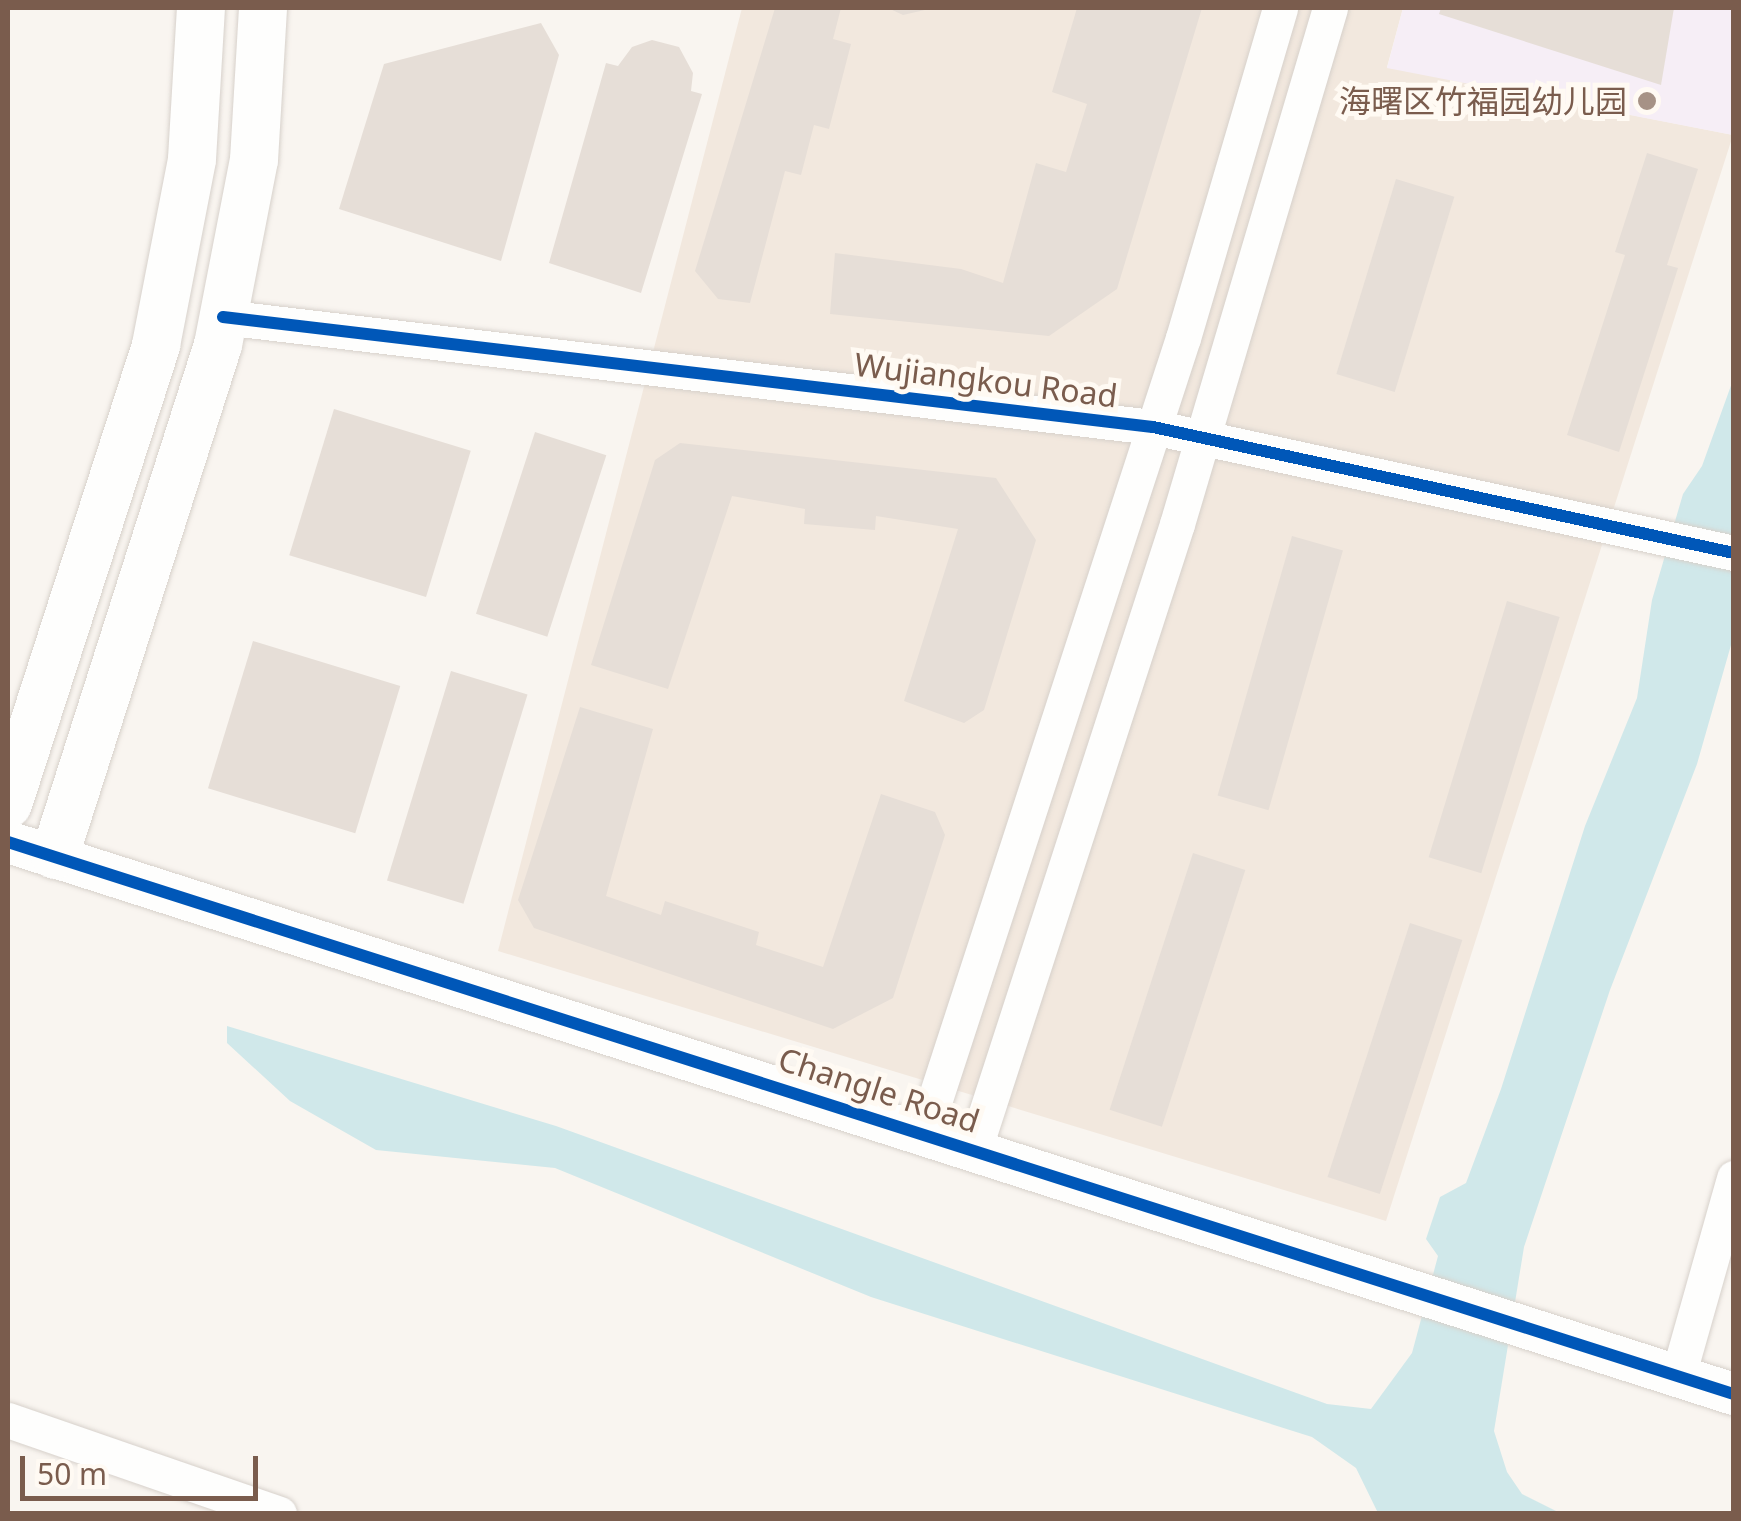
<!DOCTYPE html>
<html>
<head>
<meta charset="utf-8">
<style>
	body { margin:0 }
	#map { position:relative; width:1741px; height:1521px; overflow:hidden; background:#f9f5f0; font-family:"Noto Sans","Noto Sans SC",sans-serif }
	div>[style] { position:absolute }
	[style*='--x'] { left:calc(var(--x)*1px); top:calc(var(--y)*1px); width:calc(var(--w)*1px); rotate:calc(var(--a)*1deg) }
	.residential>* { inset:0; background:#f2e8de }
	.education>* { inset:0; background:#f6eef6 }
	.water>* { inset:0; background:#d0e8ea }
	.building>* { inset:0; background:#e6ded7; transform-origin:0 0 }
	.roads { filter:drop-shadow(0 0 2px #d7d1cb) drop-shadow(0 0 2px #d7d1cb) }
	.minor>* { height:35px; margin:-17.5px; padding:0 17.5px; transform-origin:17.5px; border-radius:17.5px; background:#fefefd }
	.tertiary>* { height:42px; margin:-21px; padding:0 21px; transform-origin:21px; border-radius:21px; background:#fefefd }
	.secondary>* { height:48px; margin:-24px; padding:0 24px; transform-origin:24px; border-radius:24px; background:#fefefd }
	.cycleway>* { height:12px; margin:-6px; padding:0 6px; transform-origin:6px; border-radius:6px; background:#0057b8 }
	.dots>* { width:28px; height:28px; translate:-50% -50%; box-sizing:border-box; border:5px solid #fffaf3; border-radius:50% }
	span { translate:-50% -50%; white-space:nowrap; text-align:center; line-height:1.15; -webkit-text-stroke:10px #fffaf3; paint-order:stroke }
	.poi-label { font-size:32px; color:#7a5c4d }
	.right { translate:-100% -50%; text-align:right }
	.street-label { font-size:32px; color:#7a5c4d }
	.frame { position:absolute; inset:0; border:10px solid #7a5c4d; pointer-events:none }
	.scale { position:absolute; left:20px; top:1456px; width:238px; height:45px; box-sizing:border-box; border:5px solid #7a5c4d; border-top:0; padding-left:12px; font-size:30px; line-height:35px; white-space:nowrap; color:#7a5c4d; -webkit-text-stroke:8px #fffaf3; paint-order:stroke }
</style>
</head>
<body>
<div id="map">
	<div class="residential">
		<div style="clip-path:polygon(742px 8px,1403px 8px,1387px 67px,1733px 135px,1386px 1221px,498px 951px)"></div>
	</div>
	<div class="education">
		<div style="clip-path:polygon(1403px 8px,1733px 8px,1733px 135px,1387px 68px)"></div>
	</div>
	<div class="water">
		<div style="clip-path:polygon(1733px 380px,1733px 638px,1697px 764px,1610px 990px,1524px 1247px,1494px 1431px,1507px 1472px,1522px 1494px,1560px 1513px,1378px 1513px,1356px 1468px,1312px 1437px,871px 1297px,555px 1168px,376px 1150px,290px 1101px,227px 1043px,227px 1026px,556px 1126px,1327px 1404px,1371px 1409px,1412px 1353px,1438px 1256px,1426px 1239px,1440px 1197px,1466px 1183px,1501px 1089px,1585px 826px,1637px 698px,1652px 600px,1683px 494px,1702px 466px)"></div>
	</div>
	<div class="building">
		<div style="clip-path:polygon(775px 8px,841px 8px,833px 39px,851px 44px,829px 129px,814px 125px,801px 175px,785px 171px,750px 303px,718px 299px,695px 271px)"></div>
		<div style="clip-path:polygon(888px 8px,929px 8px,929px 9px,903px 15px)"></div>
		<div style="clip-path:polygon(1077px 8px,1202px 8px,1117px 289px,1049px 336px,830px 314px,835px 253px,961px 269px,1003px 283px,1036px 163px,1066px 172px,1087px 104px,1052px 92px)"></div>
		<div style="clip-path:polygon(1441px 8px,1674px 8px,1661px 85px,1439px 14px)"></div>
		<div style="clip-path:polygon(541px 23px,559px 55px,501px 261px,339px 209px,384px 64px)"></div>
		<div style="clip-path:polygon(652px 40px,679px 47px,693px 73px,691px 91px,702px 94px,641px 293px,549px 263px,606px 63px,618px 66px,632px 47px)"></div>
		<div style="clip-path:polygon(1647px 153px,1698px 169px,1667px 265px,1678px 268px,1619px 452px,1567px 435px,1625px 255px,1615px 252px)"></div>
		<div style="left:1396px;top:179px;width:61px;height:204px;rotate:17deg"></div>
		<div style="left:334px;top:409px;width:143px;height:153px;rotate:17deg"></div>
		<div style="left:535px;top:432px;width:75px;height:191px;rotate:18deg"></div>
		<div style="clip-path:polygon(680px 443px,996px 478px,1036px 540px,984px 710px,964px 723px,904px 701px,958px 529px,876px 516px,875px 530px,804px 524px,805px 509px,732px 496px,668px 689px,591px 665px,655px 460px)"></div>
		<div style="left:1292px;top:536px;width:53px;height:270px;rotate:16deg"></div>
		<div style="left:1507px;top:601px;width:55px;height:268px;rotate:17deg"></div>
		<div style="left:253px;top:641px;width:154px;height:154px;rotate:17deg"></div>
		<div style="left:451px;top:671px;width:80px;height:219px;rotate:17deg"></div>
		<div style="clip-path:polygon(580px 707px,653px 729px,606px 896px,661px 915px,665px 901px,759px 932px,756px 945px,823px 967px,881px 794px,935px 812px,945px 835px,893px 998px,833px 1029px,534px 928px,518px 900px)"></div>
		<div style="left:1193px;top:853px;width:55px;height:270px;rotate:18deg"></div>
		<div style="left:1410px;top:923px;width:55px;height:267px;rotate:18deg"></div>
	</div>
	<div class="roads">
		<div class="minor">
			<div style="--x:223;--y:317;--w:936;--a:6.75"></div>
			<div style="--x:1153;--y:427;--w:595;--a:12.24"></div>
			<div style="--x:924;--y:1133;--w:836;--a:-71.96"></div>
			<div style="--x:1183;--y:338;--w:344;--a:-73.6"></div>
			<div style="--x:974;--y:1150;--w:658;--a:-72.03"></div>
			<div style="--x:1177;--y:524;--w:538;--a:-73.48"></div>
			<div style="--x:1678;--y:1376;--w:206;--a:-74.2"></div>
			<div style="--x:8;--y:1420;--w:287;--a:19.1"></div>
		</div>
		<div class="tertiary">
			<div style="--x:8;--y:842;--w:1812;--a:17.74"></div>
		</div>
		<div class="secondary">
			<div style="--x:8;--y:804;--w:482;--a:-72.1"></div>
			<div style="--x:156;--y:345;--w:189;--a:-79"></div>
			<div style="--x:192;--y:159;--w:151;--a:-86.6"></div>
			<div style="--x:55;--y:855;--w:535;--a:-72.28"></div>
			<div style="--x:218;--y:345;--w:188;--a:-79"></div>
			<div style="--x:254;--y:160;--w:152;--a:-86.6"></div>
		</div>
	</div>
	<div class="cycleway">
		<div style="--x:223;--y:317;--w:936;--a:6.75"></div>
		<div style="--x:1153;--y:427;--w:595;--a:12.24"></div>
		<div style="--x:8;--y:842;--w:1812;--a:17.74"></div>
	</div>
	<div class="dots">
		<div style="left:1647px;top:101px;background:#a69286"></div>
	</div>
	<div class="poi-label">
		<span class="right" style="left:1627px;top:101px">海曙区竹福园幼儿园</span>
	</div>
	<div class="street-label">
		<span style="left:986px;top:380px;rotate:7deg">Wujiangkou Road</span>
		<span style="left:879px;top:1090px;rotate:18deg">Changle Road</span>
	</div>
	<div class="frame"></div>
	<div class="scale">50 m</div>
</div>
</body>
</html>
